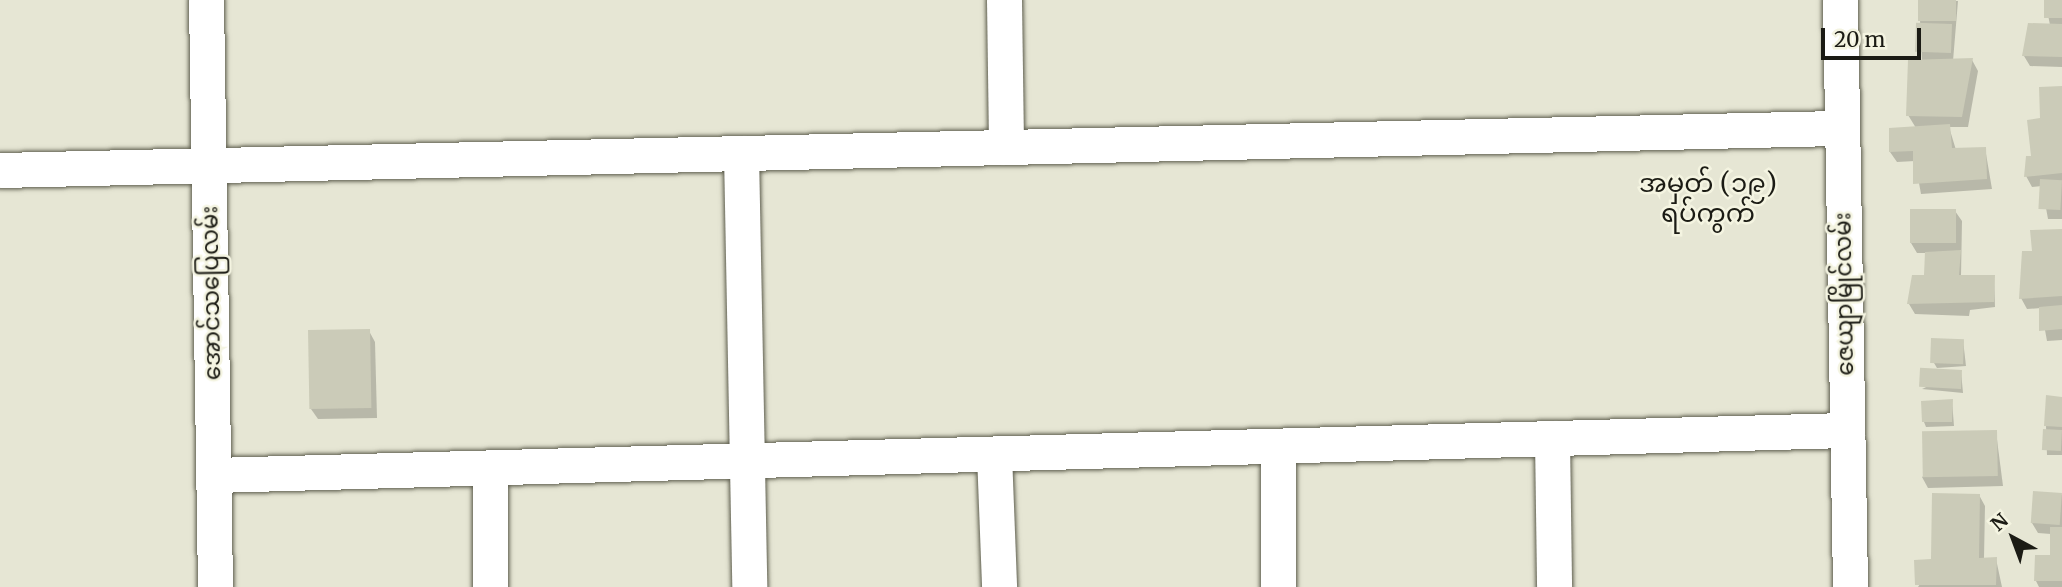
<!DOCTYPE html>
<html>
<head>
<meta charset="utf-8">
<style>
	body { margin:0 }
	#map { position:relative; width:2062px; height:587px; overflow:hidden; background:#e6e6d4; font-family:Merriweather,"Noto Sans Myanmar",serif }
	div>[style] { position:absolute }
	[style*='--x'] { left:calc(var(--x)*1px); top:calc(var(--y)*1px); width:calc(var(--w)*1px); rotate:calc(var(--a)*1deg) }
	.shadow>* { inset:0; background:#0003 }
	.building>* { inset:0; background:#cbcbb8; transform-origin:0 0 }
	.roads { filter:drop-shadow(0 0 2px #5f5f4f) drop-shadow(0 0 2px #5f5f4f) }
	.minor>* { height:35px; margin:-17.5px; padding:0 17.5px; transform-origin:17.5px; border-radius:17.5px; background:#fff }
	span { translate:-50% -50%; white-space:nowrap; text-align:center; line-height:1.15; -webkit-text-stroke:5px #f4f4e1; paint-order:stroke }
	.street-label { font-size:23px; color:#1b1b14 }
	.quarter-label { font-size:26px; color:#1b1b14 }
	.north { position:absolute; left:1978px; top:503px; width:70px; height:70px; -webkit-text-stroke:5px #f4f4e1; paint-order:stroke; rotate:319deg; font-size:19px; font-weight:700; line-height:28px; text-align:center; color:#1b1b14 }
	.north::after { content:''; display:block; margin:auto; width:24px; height:32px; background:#1b1b14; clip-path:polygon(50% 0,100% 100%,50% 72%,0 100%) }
	.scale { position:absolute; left:1821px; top:28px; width:100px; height:32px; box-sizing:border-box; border:4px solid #1b1b14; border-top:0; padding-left:9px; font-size:21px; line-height:24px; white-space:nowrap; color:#1b1b14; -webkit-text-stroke:5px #f4f4e1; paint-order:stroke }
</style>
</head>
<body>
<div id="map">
	<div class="shadow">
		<div style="clip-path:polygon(1919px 0,1958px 1px,1953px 61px,1972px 60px,1978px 71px,1968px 127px,1949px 127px,1956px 150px,1985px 148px,1992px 189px,1921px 194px,1915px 161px,1897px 162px,1890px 152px,1916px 128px,1908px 115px,1922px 61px)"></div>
		<div style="clip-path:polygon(2045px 0,2062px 0,2062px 67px,2030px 66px,2024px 56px,2050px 25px)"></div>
		<div style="clip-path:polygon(2062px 88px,2062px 219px,2048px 219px,2042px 186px,2032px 187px,2026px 176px,2042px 120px)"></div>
		<div style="clip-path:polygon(1955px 211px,1962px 221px,1961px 277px,1994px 276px,1995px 307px,1970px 310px,1969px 316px,1915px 314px,1909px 304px,1928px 277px,1927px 253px,1917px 253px,1911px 243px)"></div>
		<div style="clip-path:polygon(2062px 230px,2062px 340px,2047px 341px,2041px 308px,2027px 309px,2021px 298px,2034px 253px)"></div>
		<div style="clip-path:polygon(369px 331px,375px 342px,377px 418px,318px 419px,311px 409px)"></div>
		<div style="clip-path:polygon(1963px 340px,1966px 366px,1937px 368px,1934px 363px)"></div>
		<div style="clip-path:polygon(1961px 371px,1963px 393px,1922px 389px)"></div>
		<div style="clip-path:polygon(2062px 398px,2062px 455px,2047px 455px,2046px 426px)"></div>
		<div style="clip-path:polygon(1952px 401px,1954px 426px,1926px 427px,1924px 422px)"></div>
		<div style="clip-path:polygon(1996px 432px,2003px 486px,1928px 488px,1922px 477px)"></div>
		<div style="clip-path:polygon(2062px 494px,2062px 587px,2039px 587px,2036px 581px,2051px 557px,2051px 534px,2038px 533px,2032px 523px)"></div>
		<div style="clip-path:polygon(1979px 495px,1985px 506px,1984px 559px,1996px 559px,2002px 587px,1918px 587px)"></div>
	</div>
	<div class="building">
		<div style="left:1918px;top:0;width:38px;height:21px"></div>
		<div style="left:2044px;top:0;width:18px;height:18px"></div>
		<div style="clip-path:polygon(2028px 23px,2062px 24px,2062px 57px,2022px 56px)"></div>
		<div style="left:1952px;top:24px;width:29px;height:36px;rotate:92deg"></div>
		<div style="clip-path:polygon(1973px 58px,1962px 117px,1906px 116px,1908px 60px)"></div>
		<div style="clip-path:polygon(2062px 86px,2062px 173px,2024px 177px,2026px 156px,2031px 156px,2027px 120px,2040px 118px,2039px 87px)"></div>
		<div style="clip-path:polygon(1950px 124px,1952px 148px,1986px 147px,1987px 179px,1913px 184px,1913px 151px,1889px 152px,1889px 128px)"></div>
		<div style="left:2040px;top:179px;width:22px;height:30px;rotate:3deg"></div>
		<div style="left:1910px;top:209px;width:46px;height:34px"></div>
		<div style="clip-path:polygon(2062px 229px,2062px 296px,2019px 299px,2022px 251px,2032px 251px,2030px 230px)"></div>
		<div style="clip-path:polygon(1961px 250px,1959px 275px,1995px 275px,1994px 302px,1907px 304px,1912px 275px,1924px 275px,1925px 252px)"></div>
		<div style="clip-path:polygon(2062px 305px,2062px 329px,2039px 331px,2039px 307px)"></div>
		<div style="left:370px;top:329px;width:79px;height:62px;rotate:89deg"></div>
		<div style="left:1931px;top:338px;width:33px;height:25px;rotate:2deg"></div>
		<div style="left:1962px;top:370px;width:19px;height:42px;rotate:93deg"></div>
		<div style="clip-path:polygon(2046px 395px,2062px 397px,2062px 427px,2044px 426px)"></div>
		<div style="clip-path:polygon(1953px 399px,1952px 422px,1922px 422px,1921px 401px)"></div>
		<div style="left:2043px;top:429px;width:19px;height:21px;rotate:3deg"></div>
		<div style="left:1997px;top:430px;width:46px;height:75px;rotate:89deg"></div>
		<div style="left:2033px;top:491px;width:29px;height:32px;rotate:4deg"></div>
		<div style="clip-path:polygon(1932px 493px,1980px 494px,1979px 558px,1997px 557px,1996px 585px,1915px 585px,1914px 560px,1931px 559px)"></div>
		<div style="clip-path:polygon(2050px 527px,2062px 527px,2062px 581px,2034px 581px,2035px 555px,2050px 555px)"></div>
	</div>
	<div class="roads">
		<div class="minor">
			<div style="--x:206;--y:0;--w:587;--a:89.12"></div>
			<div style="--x:1004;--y:0;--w:147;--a:89.2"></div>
			<div style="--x:1840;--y:0;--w:587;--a:89.02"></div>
			<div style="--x:741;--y:153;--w:434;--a:88.9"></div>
			<div style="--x:0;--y:170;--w:1842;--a:-1.31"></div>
			<div style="--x:1552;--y:438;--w:149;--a:89.2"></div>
			<div style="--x:1278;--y:446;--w:141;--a:90"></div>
			<div style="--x:994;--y:454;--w:133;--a:87.8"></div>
			<div style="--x:214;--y:475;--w:1634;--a:-1.58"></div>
			<div style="--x:490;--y:587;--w:119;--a:-90"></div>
		</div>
	</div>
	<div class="street-label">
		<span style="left:211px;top:293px;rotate:-91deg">အောင်သပြေလမ်း</span>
		<span style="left:1844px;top:294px;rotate:-91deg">ဇေယျာမြိုင်လမ်း</span>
	</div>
	<div class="quarter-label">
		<span style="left:1708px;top:198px">အမှတ် (၁၉)<br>ရပ်ကွက်</span>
	</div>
	<div class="north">N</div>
	<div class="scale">20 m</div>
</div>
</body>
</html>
